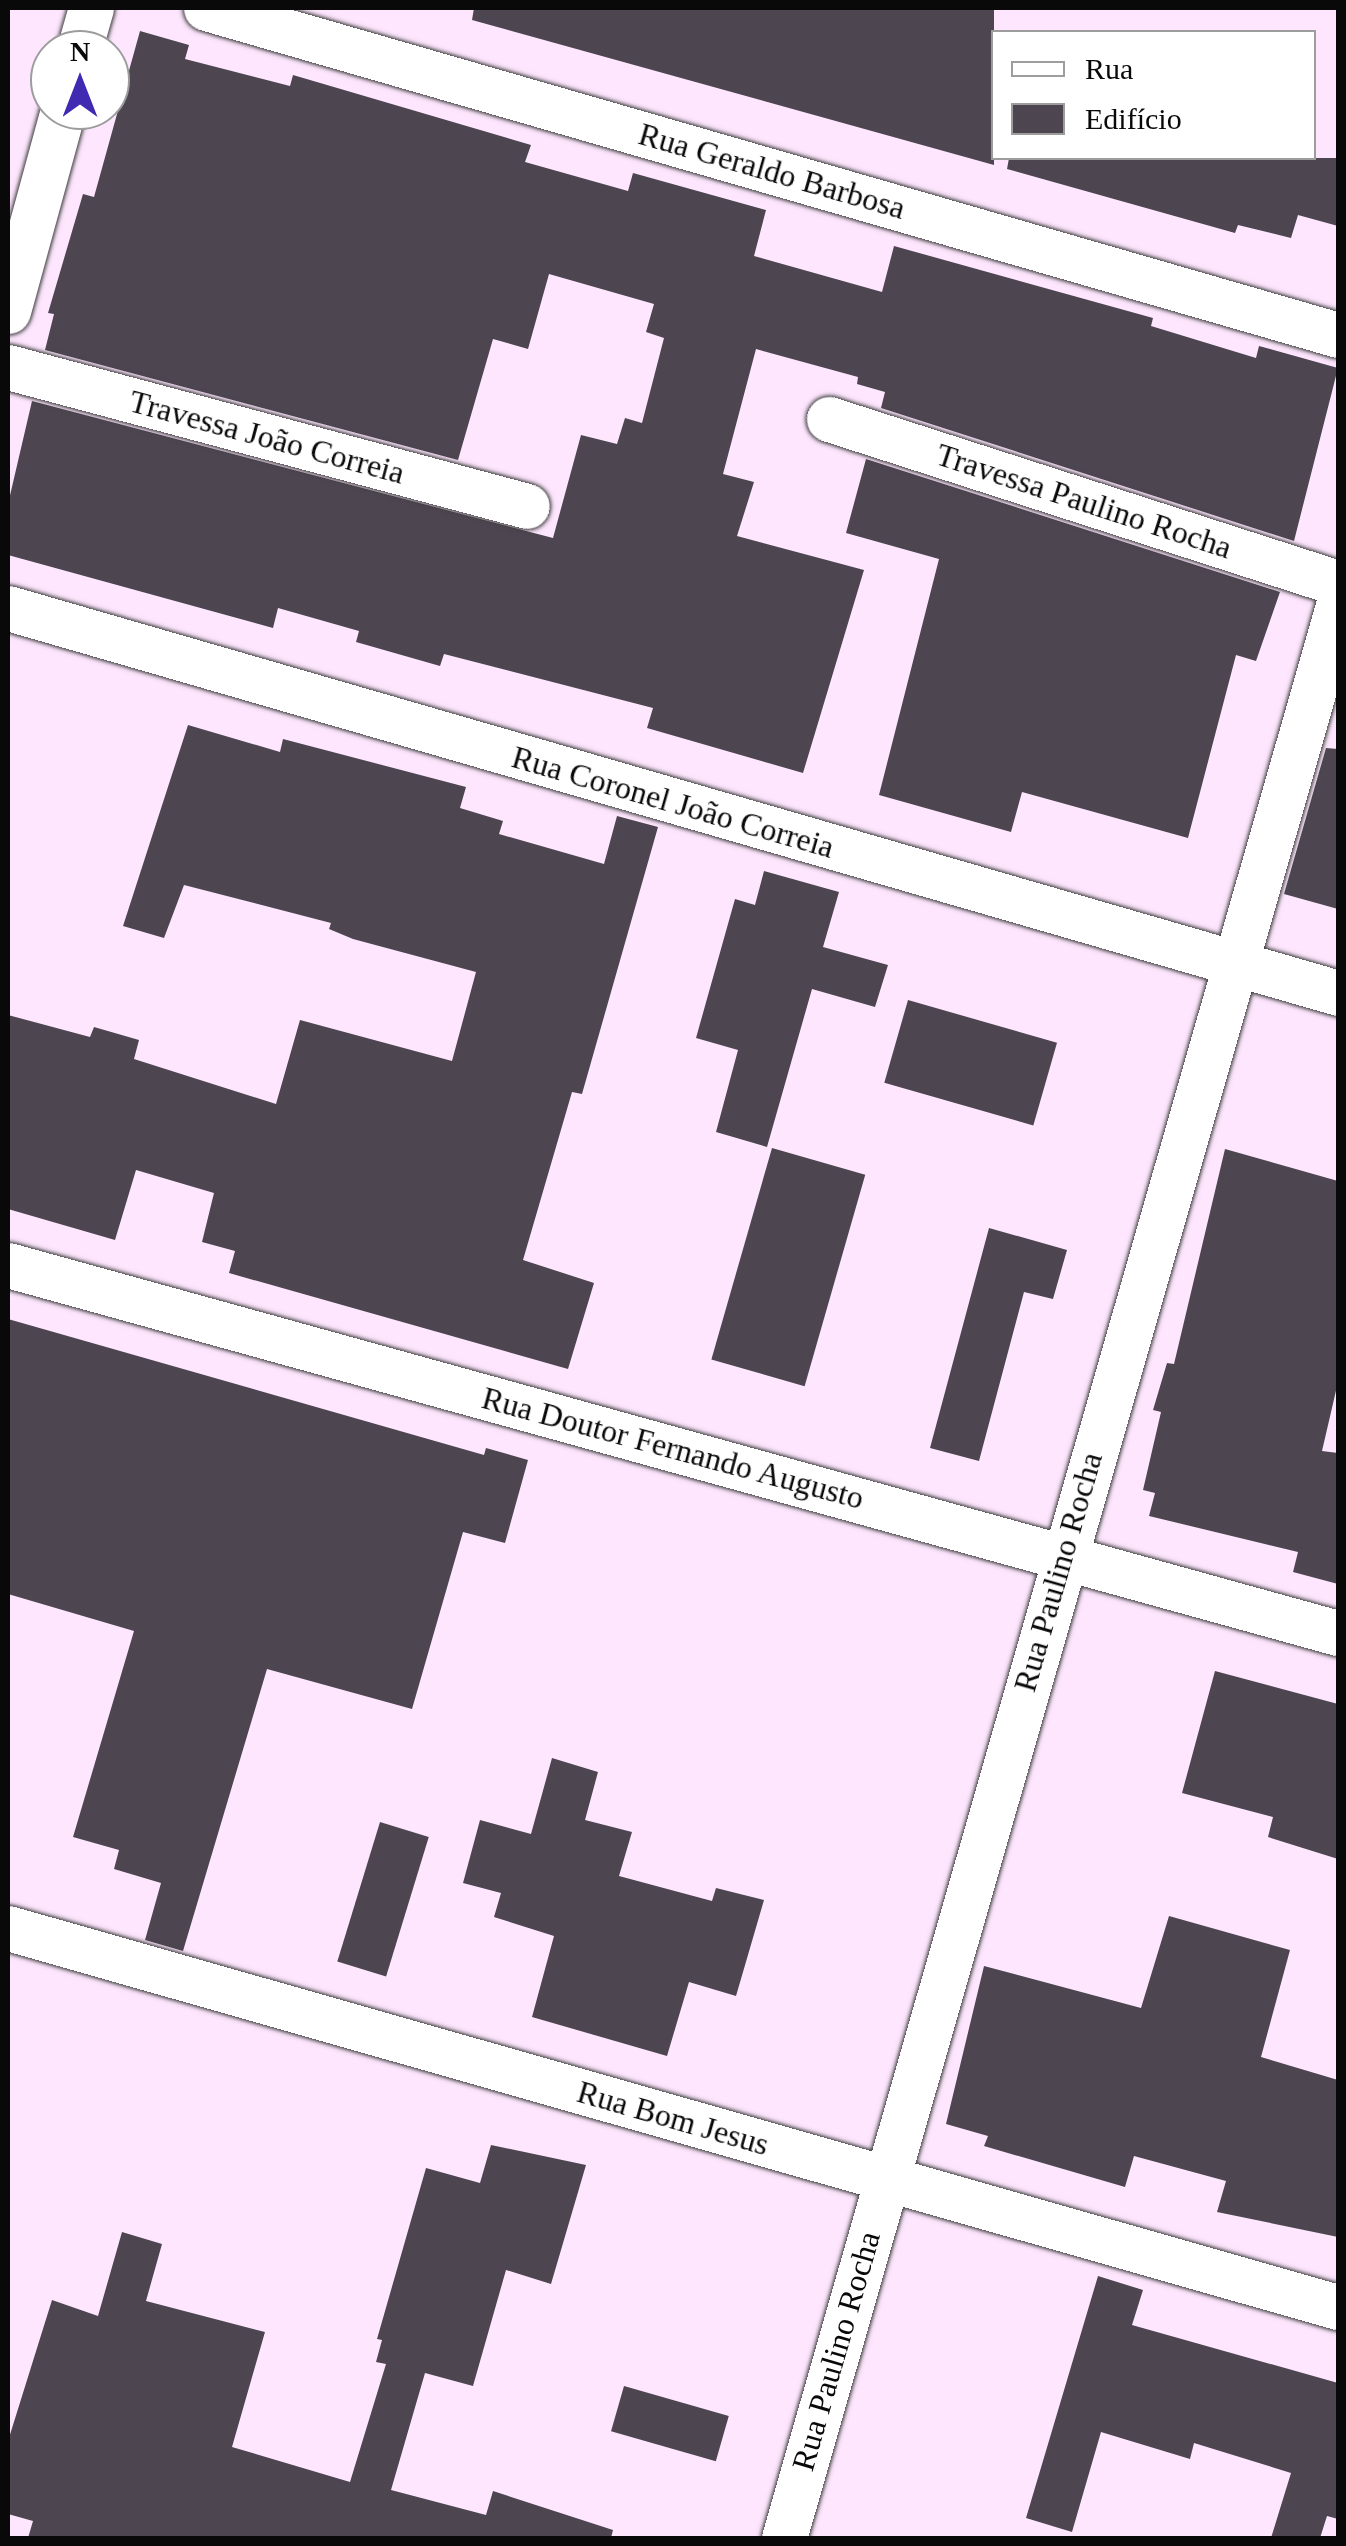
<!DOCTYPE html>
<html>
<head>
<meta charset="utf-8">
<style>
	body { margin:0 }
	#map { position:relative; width:1346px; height:2546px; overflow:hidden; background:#fee7fe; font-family:"Times New Roman",serif }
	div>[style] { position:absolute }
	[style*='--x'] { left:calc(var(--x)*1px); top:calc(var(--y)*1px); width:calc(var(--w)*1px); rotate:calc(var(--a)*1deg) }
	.building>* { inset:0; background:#4d4651; transform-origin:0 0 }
	.roads { filter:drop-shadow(0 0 2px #3c3c3c) drop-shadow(0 0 2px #3c3c3c) }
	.minor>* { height:45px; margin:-22.5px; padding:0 22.5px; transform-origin:22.5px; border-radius:22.5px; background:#fff }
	span { translate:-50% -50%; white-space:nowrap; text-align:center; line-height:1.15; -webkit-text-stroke:10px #fff; paint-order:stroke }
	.street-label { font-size:32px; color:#090909 }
	.frame { position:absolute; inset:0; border:10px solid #090909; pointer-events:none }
	.legend { position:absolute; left:991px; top:30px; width:325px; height:130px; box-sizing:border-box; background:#fff; border:2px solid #9d9d9d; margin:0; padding:12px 18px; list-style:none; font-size:30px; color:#090909 }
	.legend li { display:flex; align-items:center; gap:20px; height:50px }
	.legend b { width:50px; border:2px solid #9d9d9d }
	.north { position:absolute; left:30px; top:30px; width:100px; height:100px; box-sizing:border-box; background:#fff; border:2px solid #9d9d9d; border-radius:50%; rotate:0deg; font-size:28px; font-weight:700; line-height:40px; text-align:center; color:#090909 }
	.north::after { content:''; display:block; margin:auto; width:35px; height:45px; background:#3f2ab1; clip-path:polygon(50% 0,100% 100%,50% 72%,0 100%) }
</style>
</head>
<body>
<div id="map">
	<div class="building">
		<div style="clip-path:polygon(474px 8px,994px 8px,994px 165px,472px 20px)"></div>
		<div style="clip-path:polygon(140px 31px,189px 45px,185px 59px,290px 86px,293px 75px,531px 145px,525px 162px,628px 191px,633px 173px,766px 210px,754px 256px,882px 292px,894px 246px,1153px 318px,1151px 326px,1256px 358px,1259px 346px,1338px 368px,1294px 541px,881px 408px,885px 392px,857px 384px,858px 377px,756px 349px,723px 474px,754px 482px,737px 536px,864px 570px,803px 773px,647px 728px,653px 708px,444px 654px,440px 666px,356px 642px,359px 631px,278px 608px,273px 628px,8px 555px,8px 504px,32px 401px,553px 538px,581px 435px,617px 444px,625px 418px,642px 423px,664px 338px,646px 332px,654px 304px,549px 274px,528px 349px,493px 339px,458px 460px,45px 350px,54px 314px,48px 313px,83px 194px,94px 197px)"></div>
		<div style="clip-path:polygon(1009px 158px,1338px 158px,1338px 226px,1298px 215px,1291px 238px,1238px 225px,1235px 233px,1007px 169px)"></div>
		<div style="clip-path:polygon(866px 459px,1280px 592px,1256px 661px,1236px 655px,1188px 838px,1022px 792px,1011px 832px,879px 795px,939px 559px,846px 533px)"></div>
		<div style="clip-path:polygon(188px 725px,280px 752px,283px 739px,466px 787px,460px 808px,503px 821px,499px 834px,604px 864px,617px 816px,658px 827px,582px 1094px,572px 1092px,523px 1260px,594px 1283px,568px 1369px,229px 1273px,235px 1251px,202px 1242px,214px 1193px,136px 1170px,115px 1240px,8px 1209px,8px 1015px,90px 1037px,94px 1027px,139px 1040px,134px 1059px,276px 1104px,300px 1020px,452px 1061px,476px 972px,353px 939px,329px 929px,331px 923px,184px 885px,164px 938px,123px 926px)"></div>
		<div style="clip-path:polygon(1326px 748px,1338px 749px,1338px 909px,1284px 894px)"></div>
		<div style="clip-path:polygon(764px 871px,839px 892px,823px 947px,888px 965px,875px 1007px,812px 989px,767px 1147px,716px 1132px,738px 1050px,696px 1038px,735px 899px,755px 905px)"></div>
		<div style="left:908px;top:1000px;width:155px;height:86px;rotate:16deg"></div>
		<div style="left:772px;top:1148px;width:97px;height:220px;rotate:16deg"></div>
		<div style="clip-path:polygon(1225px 1149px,1338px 1181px,1338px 1382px,1322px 1451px,1338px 1453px,1338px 1584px,1293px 1572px,1298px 1552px,1149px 1516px,1155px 1493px,1143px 1490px,1161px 1412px,1153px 1410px,1167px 1363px,1174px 1364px)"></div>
		<div style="clip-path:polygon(989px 1228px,1067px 1250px,1053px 1299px,1024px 1292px,979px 1461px,930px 1448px)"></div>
		<div style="clip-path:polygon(8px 1319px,484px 1455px,486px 1448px,528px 1460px,505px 1543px,463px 1532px,412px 1709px,267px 1669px,183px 1951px,145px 1940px,161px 1883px,114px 1869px,119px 1850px,73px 1837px,134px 1631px,8px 1594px)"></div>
		<div style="clip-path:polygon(1215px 1671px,1338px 1704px,1338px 1859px,1268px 1837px,1273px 1817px,1182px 1793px)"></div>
		<div style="clip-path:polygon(552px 1758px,598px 1772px,585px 1820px,632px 1832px,619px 1876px,712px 1901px,716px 1888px,764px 1900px,736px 1996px,689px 1982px,667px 2056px,532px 2017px,554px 1936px,494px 1917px,501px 1893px,463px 1883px,480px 1820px,531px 1834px)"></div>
		<div style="left:380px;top:1822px;width:51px;height:146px;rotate:17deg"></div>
		<div style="clip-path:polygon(1169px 1916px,1290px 1950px,1261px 2057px,1338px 2080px,1338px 2237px,1217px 2212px,1226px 2181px,1134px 2156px,1125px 2187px,984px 2146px,988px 2136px,946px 2124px,984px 1966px,1141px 2008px)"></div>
		<div style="clip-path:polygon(491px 2145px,586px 2165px,551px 2284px,506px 2270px,473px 2386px,425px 2373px,391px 2490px,486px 2515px,493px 2491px,613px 2530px,611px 2538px,28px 2538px,33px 2521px,8px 2514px,8px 2441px,52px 2300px,98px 2316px,122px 2232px,162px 2244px,146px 2301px,265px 2332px,232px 2447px,350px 2482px,386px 2364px,376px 2362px,382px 2340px,377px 2339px,426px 2168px,480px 2183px)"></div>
		<div style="clip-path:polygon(1098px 2276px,1143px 2290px,1132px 2325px,1338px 2383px,1338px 2519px,1327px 2516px,1320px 2538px,1271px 2538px,1291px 2473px,1194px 2443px,1190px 2459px,1101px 2432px,1072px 2532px,1026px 2518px)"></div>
		<div style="left:624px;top:2386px;width:109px;height:47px;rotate:16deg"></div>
	</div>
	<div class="roads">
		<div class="minor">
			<div style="--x:206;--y:8;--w:1178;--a:16.11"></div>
			<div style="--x:79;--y:50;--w:44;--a:-74.1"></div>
			<div style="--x:8;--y:311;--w:208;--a:-74.7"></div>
			<div style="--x:8;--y:367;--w:537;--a:14.99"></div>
			<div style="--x:829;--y:419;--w:535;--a:17.86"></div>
			<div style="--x:8;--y:608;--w:1385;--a:16.14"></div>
			<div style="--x:8;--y:1265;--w:1380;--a:15.47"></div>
			<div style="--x:8;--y:1928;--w:1383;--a:15.91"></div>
			<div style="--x:784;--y:2538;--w:2010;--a:-74"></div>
		</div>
	</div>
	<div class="street-label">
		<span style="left:772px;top:171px;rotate:16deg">Rua Geraldo Barbosa</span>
		<span style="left:267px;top:437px;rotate:15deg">Travessa João Correia</span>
		<span style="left:1084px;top:501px;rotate:18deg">Travessa Paulino Rocha</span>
		<span style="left:673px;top:802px;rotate:16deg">Rua Coronel João Correia</span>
		<span style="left:673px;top:1448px;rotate:15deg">Rua Doutor Fernando Augusto</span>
		<span style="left:1058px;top:1572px;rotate:-74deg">Rua Paulino Rocha</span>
		<span style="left:673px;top:2118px;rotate:16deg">Rua Bom Jesus</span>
		<span style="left:836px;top:2351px;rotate:-74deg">Rua Paulino Rocha</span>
	</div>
	<div class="frame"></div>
	<ul class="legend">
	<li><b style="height:12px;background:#fff"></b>Rua</li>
	<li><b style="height:28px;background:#4d4651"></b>Edifício</li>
	</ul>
	<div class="north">N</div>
</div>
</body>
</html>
